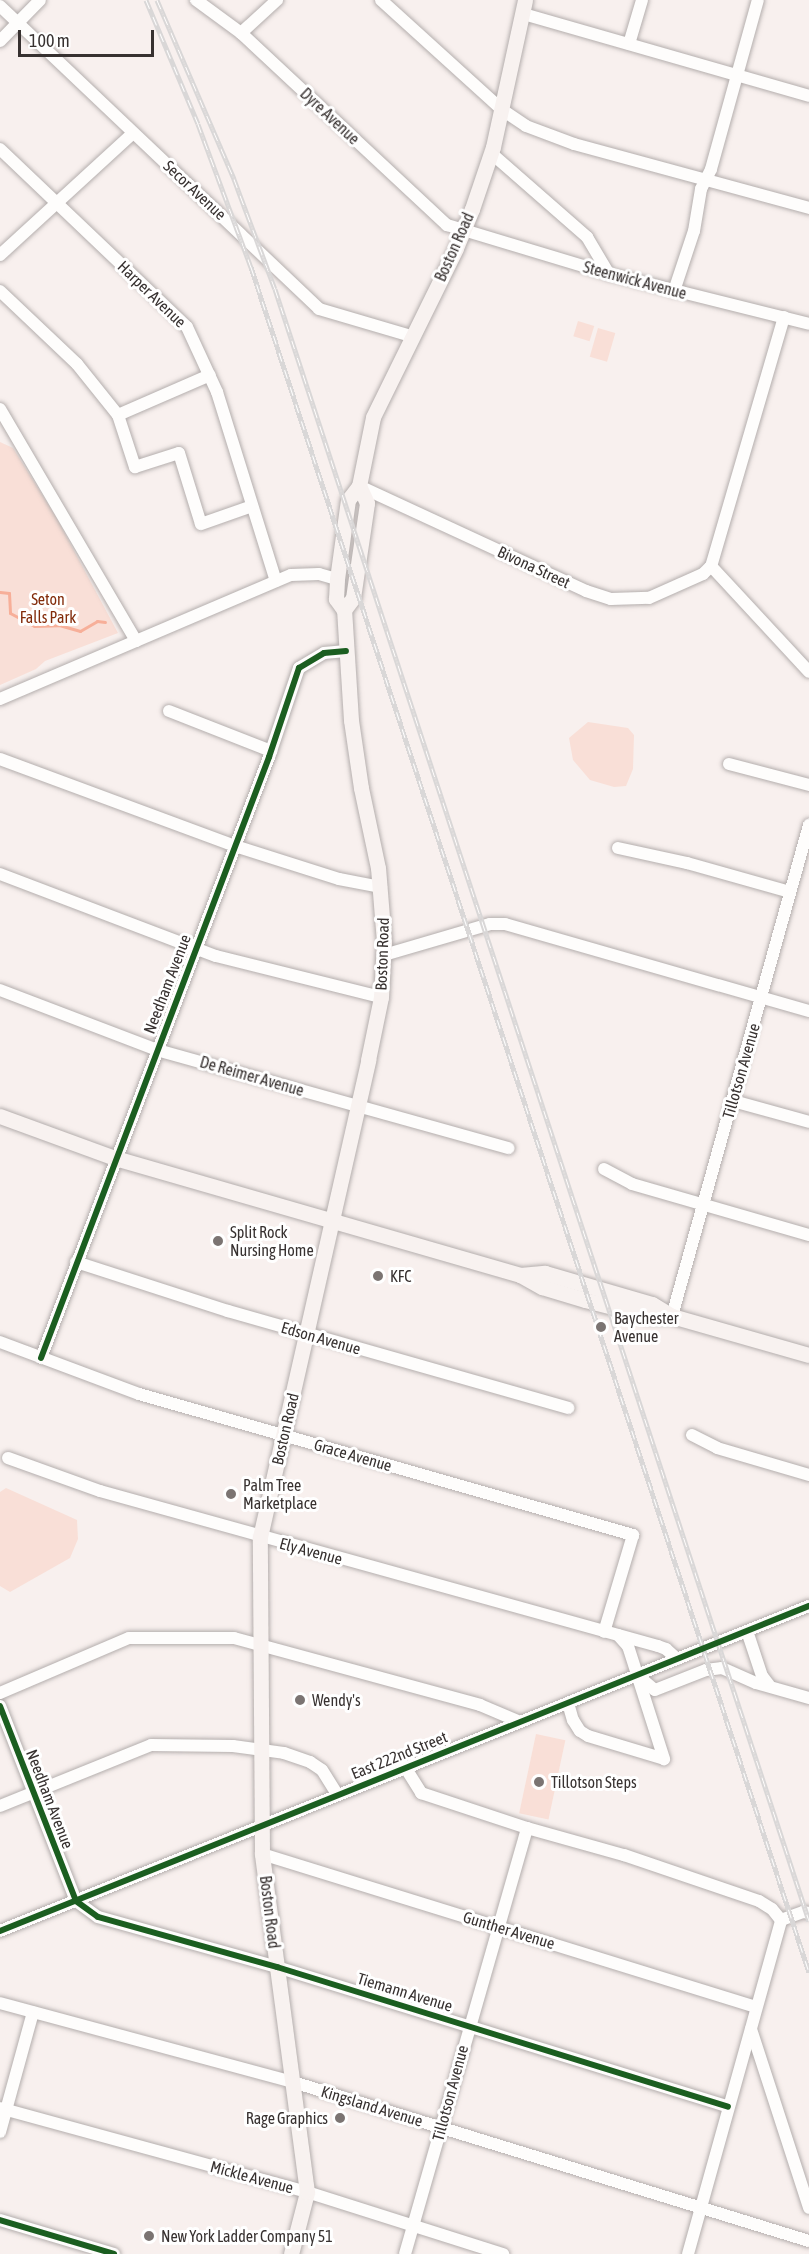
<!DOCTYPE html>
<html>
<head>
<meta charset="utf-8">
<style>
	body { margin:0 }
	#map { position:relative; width:809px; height:2254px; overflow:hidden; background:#f8f0ee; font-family:"Asap Condensed",sans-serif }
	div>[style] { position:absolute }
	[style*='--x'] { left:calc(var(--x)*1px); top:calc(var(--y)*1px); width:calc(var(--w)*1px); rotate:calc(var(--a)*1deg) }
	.green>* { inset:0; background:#f9dfd7; transform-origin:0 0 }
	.stream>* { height:3px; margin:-1.5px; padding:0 1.5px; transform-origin:1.5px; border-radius:1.5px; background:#f7af99 }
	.roads { filter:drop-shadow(0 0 2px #b4aead) drop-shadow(0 0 2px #b4aead) }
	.minor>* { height:12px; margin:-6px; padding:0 6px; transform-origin:6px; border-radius:6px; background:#fefdfc }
	.major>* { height:15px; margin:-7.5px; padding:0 7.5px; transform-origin:7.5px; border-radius:7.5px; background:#f8f2f0 }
	.rail>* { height:5px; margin-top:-2.5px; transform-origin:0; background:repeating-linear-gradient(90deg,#fff 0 9px,#d9d7d7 0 18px); box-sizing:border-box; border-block:2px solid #d9d7d7 }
	.cycleway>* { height:6px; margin:-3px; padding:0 3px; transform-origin:3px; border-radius:3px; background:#1b5e20 }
	.dots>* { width:16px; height:16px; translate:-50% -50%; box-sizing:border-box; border:3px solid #fff; border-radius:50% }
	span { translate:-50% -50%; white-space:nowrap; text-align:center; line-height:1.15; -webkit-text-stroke:6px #fff; paint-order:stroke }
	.street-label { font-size:16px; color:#373130 }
	.park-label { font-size:16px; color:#822b0a }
	.poi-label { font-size:16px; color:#373130 }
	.left { translate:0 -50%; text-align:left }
	.right { translate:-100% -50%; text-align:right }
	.scale { position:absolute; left:18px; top:30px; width:136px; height:27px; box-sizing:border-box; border:3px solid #373130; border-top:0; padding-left:8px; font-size:18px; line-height:21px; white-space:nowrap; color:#373130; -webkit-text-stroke:4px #fff; paint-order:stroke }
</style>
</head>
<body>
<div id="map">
	<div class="green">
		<div style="left:578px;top:321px;width:17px;height:16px;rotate:17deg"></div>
		<div style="left:598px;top:328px;width:18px;height:30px;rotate:16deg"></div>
		<div style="clip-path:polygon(0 442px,13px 448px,56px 517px,118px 633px,45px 661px,36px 669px,0 685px)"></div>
		<div style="clip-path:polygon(588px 722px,628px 728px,634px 735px,633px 769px,626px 786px,614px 787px,590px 780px,573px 760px,569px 738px)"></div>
		<div style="clip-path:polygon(6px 1488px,77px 1520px,78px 1539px,70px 1558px,10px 1592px,0 1586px,0 1492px)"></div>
		<div style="left:536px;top:1734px;width:30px;height:81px;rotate:12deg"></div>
	</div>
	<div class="stream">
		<div style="--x:0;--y:592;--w:9;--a:6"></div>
		<div style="--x:9;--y:593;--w:20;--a:87"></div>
		<div style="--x:10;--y:613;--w:27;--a:28"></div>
		<div style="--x:34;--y:626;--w:25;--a:-2"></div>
		<div style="--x:59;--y:625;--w:22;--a:16"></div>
		<div style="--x:80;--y:631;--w:20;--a:-30"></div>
		<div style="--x:97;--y:621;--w:8;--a:7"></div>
	</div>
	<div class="roads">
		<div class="minor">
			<div style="--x:196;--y:0;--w:56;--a:36.3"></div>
			<div style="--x:241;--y:33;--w:282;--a:43"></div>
			<div style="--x:447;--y:225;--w:169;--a:16.8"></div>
			<div style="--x:609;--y:274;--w:206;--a:14"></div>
			<div style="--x:381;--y:0;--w:162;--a:42.2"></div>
			<div style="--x:501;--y:109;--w:30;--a:34"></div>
			<div style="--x:526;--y:126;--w:51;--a:20.6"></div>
			<div style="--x:574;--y:144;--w:244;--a:15.2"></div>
			<div style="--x:0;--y:6;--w:440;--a:43.5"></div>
			<div style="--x:319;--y:309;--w:96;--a:16.4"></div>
			<div style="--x:523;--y:12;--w:5;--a:37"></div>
			<div style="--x:527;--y:15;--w:293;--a:16"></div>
			<div style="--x:241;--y:33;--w:49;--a:-42.5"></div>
			<div style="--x:0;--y:41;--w:57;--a:-45.7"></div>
			<div style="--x:629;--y:44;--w:46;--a:-73.5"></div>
			<div style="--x:0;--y:149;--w:258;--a:43.6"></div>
			<div style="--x:187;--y:327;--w:72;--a:65.2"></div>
			<div style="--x:217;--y:392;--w:198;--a:72.7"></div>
			<div style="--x:491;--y:153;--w:128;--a:41.2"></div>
			<div style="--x:587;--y:237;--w:43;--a:59.3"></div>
			<div style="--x:0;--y:255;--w:180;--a:-42.5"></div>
			<div style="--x:0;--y:291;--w:106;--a:43.5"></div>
			<div style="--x:77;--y:364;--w:65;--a:51.2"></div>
			<div style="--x:118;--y:415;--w:100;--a:-23.5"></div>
			<div style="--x:674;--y:291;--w:63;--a:-71.6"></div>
			<div style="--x:694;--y:231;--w:43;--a:-80.5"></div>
			<div style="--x:701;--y:189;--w:22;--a:-63"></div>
			<div style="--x:711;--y:169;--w:175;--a:-74.5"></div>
			<div style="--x:784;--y:317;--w:259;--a:106.3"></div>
			<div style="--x:711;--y:566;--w:144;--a:47.2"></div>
			<div style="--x:0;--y:409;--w:269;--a:59.6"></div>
			<div style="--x:118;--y:415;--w:55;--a:71.9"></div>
			<div style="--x:135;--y:467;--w:46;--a:-17.7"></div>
			<div style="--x:179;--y:453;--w:74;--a:72.8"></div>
			<div style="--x:201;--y:524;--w:54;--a:-19.4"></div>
			<div style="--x:359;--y:486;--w:250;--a:24.8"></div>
			<div style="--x:586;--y:591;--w:26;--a:18"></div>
			<div style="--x:611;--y:599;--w:38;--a:-2"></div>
			<div style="--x:649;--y:598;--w:59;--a:-24"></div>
			<div style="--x:703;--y:574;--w:11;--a:-45"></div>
			<div style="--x:0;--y:699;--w:316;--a:-23.1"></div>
			<div style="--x:291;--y:575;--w:28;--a:-2"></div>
			<div style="--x:319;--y:574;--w:19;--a:16"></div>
			<div style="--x:169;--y:711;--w:110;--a:21.4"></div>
			<div style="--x:0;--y:759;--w:251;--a:20.3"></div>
			<div style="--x:235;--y:846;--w:109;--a:17.6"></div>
			<div style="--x:339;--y:879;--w:43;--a:10.8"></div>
			<div style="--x:729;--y:764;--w:83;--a:14.7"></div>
			<div style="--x:618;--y:848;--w:71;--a:12.3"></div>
			<div style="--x:687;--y:863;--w:107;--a:15.7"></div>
			<div style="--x:0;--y:874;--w:231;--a:20.8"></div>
			<div style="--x:216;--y:956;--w:170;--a:14"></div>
			<div style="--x:384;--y:955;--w:110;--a:-16.3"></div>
			<div style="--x:490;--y:924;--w:15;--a:0"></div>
			<div style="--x:505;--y:924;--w:316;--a:16"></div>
			<div style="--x:0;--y:990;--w:168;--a:20.9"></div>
			<div style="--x:157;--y:1050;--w:365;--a:15.6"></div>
			<div style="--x:733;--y:1101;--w:79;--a:15.4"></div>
			<div style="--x:604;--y:1169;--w:32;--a:28"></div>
			<div style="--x:632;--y:1184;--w:184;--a:16.1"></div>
			<div style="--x:76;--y:1262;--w:160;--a:17.9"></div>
			<div style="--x:228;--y:1311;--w:354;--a:15.9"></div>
			<div style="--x:672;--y:1316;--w:510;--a:-74.41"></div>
			<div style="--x:0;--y:1342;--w:148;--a:20.5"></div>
			<div style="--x:139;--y:1394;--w:514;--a:15.93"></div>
			<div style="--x:633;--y:1535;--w:101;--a:106.6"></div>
			<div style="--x:41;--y:1358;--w:643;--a:-69.22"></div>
			<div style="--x:269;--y:757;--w:94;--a:-71.4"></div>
			<div style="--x:299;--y:668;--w:29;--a:-31"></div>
			<div style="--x:324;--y:653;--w:22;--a:-5"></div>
			<div style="--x:692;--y:1435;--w:28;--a:27"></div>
			<div style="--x:717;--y:1448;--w:96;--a:16.4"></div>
			<div style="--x:8;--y:1458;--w:98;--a:19.7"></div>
			<div style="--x:100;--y:1491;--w:579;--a:15.52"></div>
			<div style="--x:658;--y:1646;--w:9;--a:21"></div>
			<div style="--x:666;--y:1649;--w:15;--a:42"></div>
			<div style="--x:747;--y:1631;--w:47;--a:71.6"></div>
			<div style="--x:762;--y:1676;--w:11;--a:52"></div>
			<div style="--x:618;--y:1635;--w:15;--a:48"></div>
			<div style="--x:628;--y:1646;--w:119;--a:72.3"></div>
			<div style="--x:637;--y:1675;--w:23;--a:40"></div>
			<div style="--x:655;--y:1690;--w:55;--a:-21.4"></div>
			<div style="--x:706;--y:1670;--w:16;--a:-7"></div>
			<div style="--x:722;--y:1668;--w:37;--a:24"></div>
			<div style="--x:756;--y:1683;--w:55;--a:15.8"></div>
			<div style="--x:0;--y:1693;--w:140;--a:-23.1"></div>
			<div style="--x:129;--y:1638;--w:105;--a:0"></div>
			<div style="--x:234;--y:1638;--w:255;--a:15.2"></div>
			<div style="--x:480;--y:1705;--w:43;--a:23"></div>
			<div style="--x:568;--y:1703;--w:18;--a:74"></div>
			<div style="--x:573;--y:1720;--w:13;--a:58"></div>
			<div style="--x:580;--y:1731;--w:9;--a:32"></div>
			<div style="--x:588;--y:1736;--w:79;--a:16.8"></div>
			<div style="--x:0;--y:1706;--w:209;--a:68.7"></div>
			<div style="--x:405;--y:1767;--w:31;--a:58"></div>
			<div style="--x:421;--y:1793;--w:112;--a:18.3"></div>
			<div style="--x:527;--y:1828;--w:101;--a:15.6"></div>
			<div style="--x:624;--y:1855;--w:143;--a:18.8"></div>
			<div style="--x:759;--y:1901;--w:15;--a:32"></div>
			<div style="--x:772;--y:1909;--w:14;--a:51"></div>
			<div style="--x:0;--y:1806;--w:163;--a:-22"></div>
			<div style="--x:151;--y:1745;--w:82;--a:0.7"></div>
			<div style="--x:233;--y:1746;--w:51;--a:7.8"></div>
			<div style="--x:284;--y:1753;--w:28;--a:19"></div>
			<div style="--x:310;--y:1762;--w:14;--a:34"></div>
			<div style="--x:322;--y:1770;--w:28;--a:58"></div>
			<div style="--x:262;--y:1854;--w:517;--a:17.21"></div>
			<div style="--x:76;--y:1901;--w:27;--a:36"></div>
			<div style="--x:98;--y:1917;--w:186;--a:15.6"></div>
			<div style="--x:277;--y:1967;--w:472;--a:17.2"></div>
			<div style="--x:781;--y:1920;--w:23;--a:-20"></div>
			<div style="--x:803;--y:1912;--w:6;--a:9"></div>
			<div style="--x:0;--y:1931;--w:872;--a:-21.89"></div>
			<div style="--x:0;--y:2003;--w:303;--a:15.1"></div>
			<div style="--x:293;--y:2082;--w:540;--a:17.13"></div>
			<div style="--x:751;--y:2029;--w:188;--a:72"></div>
			<div style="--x:0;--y:2108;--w:318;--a:15.3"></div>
			<div style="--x:307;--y:2192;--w:206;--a:17.6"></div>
			<div style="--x:0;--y:2132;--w:124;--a:-74.6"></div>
			<div style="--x:0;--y:2220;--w:119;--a:16.6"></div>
			<div style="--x:405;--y:2254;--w:443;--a:-74"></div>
			<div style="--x:688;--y:2254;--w:347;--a:-74.4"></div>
		</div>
		<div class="major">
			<div style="--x:344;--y:610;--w:15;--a:-53"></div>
			<div style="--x:353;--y:598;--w:96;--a:-81.6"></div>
			<div style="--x:367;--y:503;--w:19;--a:-115"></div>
			<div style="--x:0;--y:1116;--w:122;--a:20.1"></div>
			<div style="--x:115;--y:1158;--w:422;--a:16.1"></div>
			<div style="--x:520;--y:1275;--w:25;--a:29"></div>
			<div style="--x:542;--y:1287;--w:45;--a:16.8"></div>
			<div style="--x:585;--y:1300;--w:65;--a:14.3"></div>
			<div style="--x:648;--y:1316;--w:24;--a:0"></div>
			<div style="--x:520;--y:1275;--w:25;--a:-5"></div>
			<div style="--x:545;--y:1273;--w:111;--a:16.2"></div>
			<div style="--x:652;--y:1304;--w:23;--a:31"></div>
			<div style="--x:672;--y:1316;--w:142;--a:15.9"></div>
			<div style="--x:291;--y:2254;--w:64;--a:-75.5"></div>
			<div style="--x:307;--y:2192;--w:341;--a:-97.6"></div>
			<div style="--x:262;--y:1854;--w:317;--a:-90.4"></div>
			<div style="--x:260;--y:1537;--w:489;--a:-77.2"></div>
			<div style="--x:368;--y:1060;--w:64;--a:-78.3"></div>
			<div style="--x:381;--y:997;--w:55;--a:-86.9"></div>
			<div style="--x:384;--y:942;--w:74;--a:-94.6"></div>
			<div style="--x:378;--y:868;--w:82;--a:-102"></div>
			<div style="--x:361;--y:788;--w:69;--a:-98.4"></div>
			<div style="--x:351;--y:720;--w:110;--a:-93.6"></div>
			<div style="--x:344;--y:610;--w:14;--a:-126"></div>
			<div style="--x:336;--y:599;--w:20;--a:-87"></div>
			<div style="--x:337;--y:579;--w:80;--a:-82.1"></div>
			<div style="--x:348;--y:500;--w:18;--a:-52"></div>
			<div style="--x:359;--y:486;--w:70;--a:-78.5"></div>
			<div style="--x:373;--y:417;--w:188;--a:-63.8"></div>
			<div style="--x:456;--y:248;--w:42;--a:-67.7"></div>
			<div style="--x:472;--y:209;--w:65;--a:-71.3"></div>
			<div style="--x:493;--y:147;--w:150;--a:-77.7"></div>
		</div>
	</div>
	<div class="rail">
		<div style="--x:146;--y:0;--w:134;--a:67.2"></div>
		<div style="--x:198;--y:124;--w:153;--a:69.7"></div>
		<div style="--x:251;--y:267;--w:1794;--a:71.88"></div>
		<div style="--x:157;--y:0;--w:195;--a:66.7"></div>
		<div style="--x:234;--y:179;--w:117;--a:69.6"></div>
		<div style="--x:275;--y:289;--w:1717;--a:71.88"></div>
	</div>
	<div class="cycleway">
		<div style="--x:41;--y:1358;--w:643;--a:-69.22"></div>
		<div style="--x:269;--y:757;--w:94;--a:-71.4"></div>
		<div style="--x:299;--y:668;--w:29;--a:-31"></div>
		<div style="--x:324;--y:653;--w:22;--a:-5"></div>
		<div style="--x:0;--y:1706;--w:209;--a:68.7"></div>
		<div style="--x:76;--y:1901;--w:27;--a:36"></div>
		<div style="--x:98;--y:1917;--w:186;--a:15.6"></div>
		<div style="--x:277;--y:1967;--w:472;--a:17.2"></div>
		<div style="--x:0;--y:1931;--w:872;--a:-21.89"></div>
		<div style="--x:0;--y:2220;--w:119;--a:16.6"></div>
	</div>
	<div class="dots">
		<div style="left:218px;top:1241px;background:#7b7472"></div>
		<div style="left:378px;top:1276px;background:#7b7472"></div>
		<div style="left:601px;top:1327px;background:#7b7472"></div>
		<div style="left:231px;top:1494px;background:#7b7472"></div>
		<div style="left:300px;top:1700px;background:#7b7472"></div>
		<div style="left:539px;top:1782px;background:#7b7472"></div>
		<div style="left:340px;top:2118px;background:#7b7472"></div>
		<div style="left:149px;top:2236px;background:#7b7472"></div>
	</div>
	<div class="street-label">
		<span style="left:330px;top:116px;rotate:43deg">Dyre Avenue</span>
		<span style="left:195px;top:190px;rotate:43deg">Secor Avenue</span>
		<span style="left:454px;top:247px;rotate:-66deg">Boston Road</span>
		<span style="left:635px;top:280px;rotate:15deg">Steenwick Avenue</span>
		<span style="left:152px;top:294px;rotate:44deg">Harper Avenue</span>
		<span style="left:534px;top:567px;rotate:25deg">Bivona Street</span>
		<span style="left:382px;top:954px;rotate:-88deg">Boston Road</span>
		<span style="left:167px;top:984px;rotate:-69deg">Needham Avenue</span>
		<span style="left:741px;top:1071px;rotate:-74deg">Tillotson Avenue</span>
		<span style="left:252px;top:1076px;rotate:16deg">De Reimer Avenue</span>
		<span style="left:321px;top:1338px;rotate:16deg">Edson Avenue</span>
		<span style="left:285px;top:1429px;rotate:-77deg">Boston Road</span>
		<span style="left:353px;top:1455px;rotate:16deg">Grace Avenue</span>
		<span style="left:311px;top:1551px;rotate:15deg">Ely Avenue</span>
		<span style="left:399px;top:1755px;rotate:-22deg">East 222nd Street</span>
		<span style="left:50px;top:1799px;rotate:69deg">Needham Avenue</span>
		<span style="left:270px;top:1912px;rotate:83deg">Boston Road</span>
		<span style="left:509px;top:1930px;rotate:17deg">Gunther Avenue</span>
		<span style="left:405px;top:1992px;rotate:17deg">Tiemann Avenue</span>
		<span style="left:450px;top:2093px;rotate:-75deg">Tillotson Avenue</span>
		<span style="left:372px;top:2106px;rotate:17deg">Kingsland Avenue</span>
		<span style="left:252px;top:2177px;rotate:15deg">Mickle Avenue</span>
	</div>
	<div class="park-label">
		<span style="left:48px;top:608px">Seton<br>Falls Park</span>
	</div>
	<div class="poi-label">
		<span class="left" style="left:230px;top:1241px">Split Rock<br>Nursing Home</span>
		<span class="left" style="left:390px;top:1276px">KFC</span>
		<span class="left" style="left:614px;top:1327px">Baychester<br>Avenue</span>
		<span class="left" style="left:243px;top:1494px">Palm Tree<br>Marketplace</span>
		<span class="left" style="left:312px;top:1700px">Wendy's</span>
		<span class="left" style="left:551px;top:1782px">Tillotson Steps</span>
		<span class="right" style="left:328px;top:2118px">Rage Graphics</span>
		<span class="left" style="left:161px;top:2236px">New York Ladder Company 51</span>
	</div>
	<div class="scale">100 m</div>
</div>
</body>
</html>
